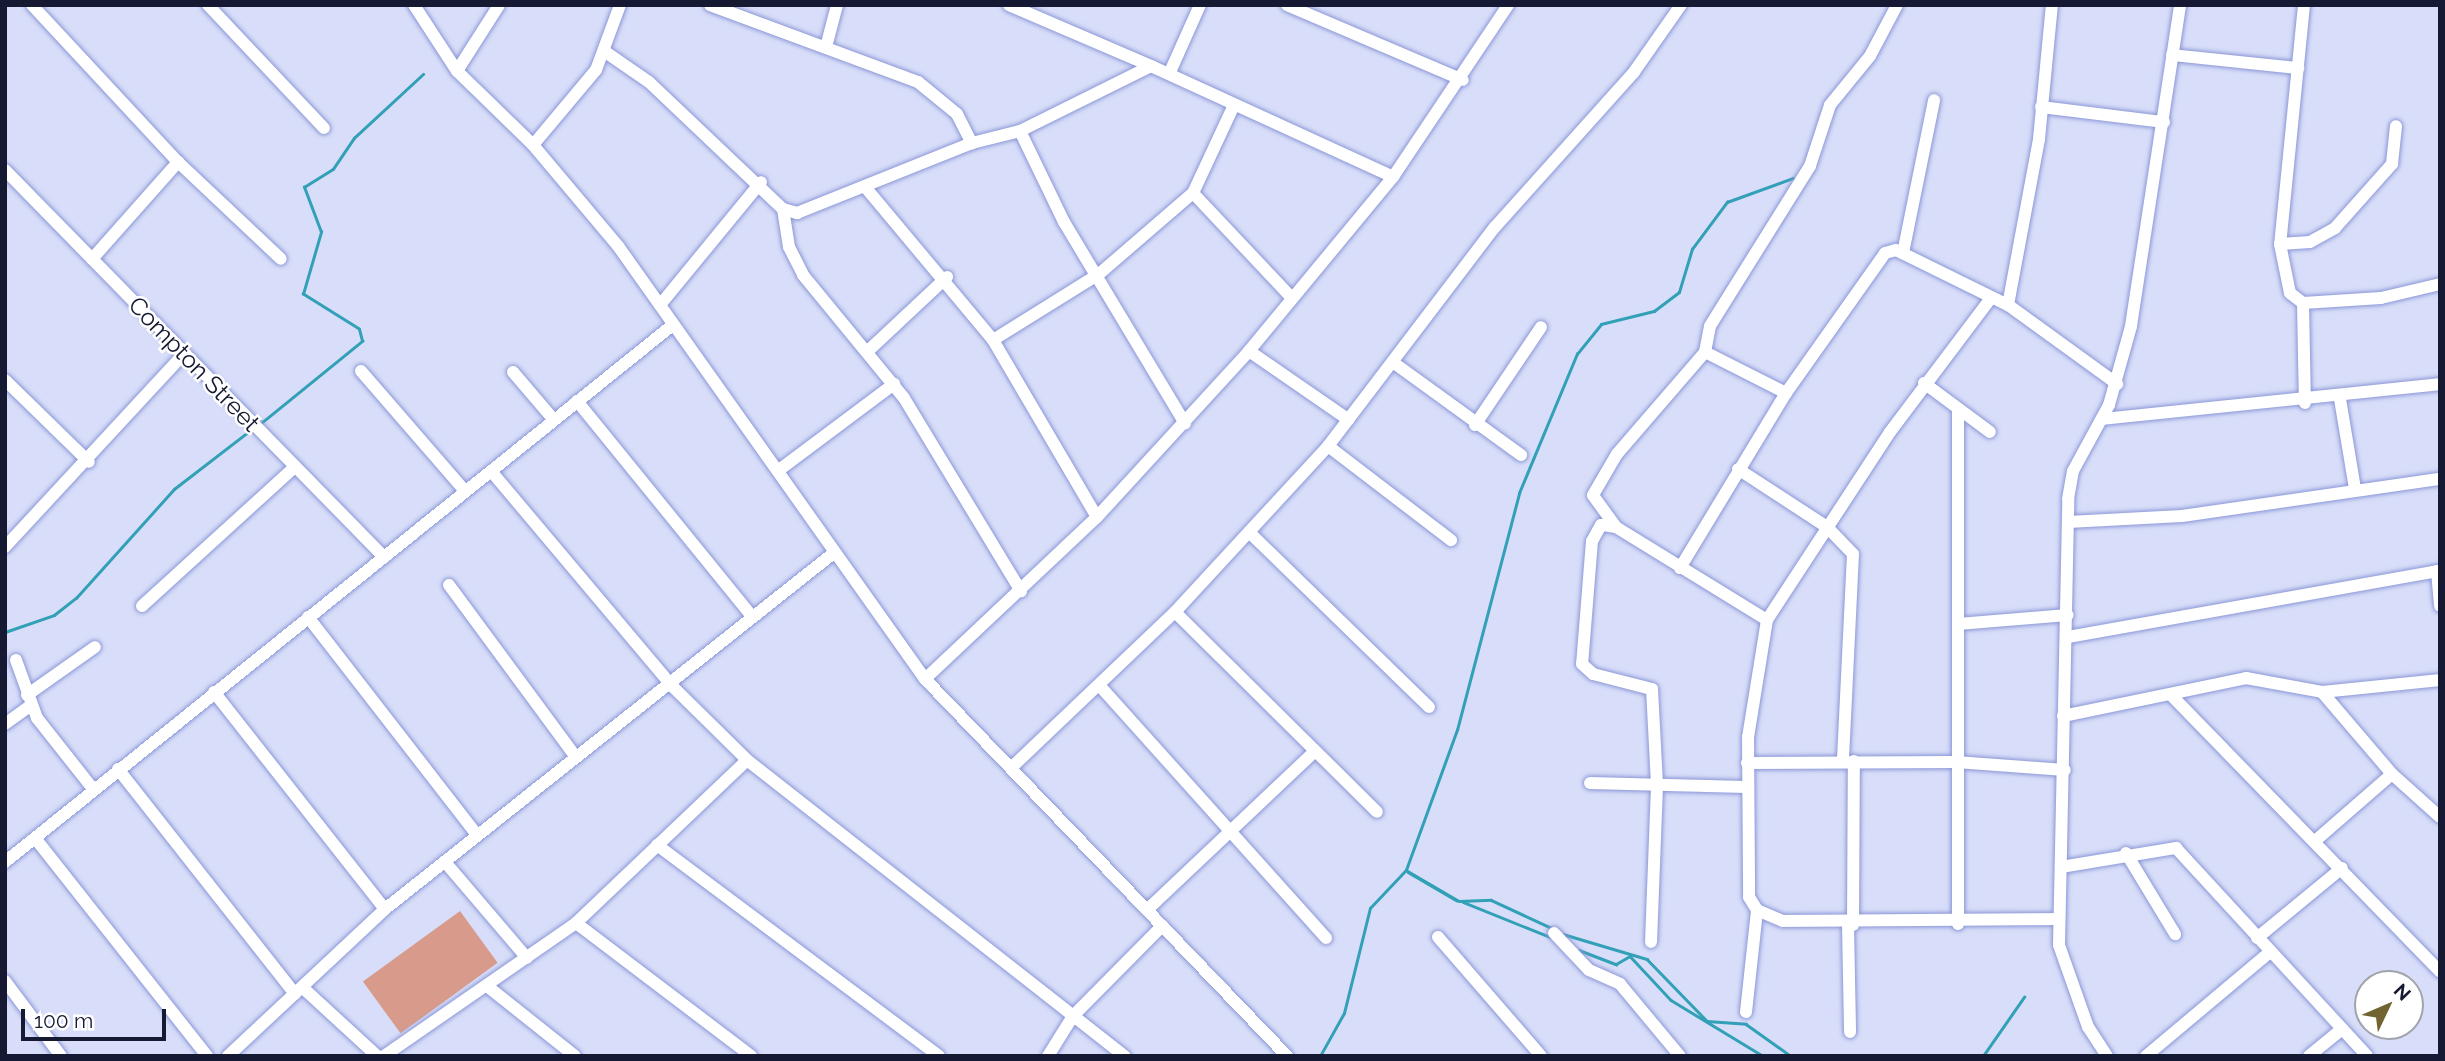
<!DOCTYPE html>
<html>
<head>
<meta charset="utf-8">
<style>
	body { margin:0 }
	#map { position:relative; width:2445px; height:1061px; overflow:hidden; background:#d8def9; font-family:Raleway,sans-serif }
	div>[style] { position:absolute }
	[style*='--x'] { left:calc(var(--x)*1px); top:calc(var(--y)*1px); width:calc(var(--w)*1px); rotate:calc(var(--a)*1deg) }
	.green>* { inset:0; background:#d89b8b; transform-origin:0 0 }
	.stream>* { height:2.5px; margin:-1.25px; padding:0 1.25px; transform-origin:1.25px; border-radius:1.25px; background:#32a0b7 }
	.roads { filter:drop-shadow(0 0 2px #8b97d7) drop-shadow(0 0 2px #8b97d7) }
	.minor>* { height:12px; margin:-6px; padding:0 6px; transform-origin:6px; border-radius:6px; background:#fff }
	span { translate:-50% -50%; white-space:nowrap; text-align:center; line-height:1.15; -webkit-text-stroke:5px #fff; paint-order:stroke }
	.street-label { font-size:24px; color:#151931 }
	.frame { position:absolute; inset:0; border:7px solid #151931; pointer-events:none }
	.north { position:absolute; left:2354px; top:970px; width:70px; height:70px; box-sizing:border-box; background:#fff; border:2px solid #a1a3ad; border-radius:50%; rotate:46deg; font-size:19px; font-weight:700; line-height:28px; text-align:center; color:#151931 }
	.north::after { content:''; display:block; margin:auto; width:24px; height:32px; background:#716431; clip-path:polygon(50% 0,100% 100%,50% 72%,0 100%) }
	.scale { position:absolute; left:21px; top:1009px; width:145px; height:32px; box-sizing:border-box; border:4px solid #151931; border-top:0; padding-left:9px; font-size:21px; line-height:24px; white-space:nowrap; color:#151931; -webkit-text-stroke:5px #fff; paint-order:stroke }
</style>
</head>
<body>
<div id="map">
	<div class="green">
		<div style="left:460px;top:911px;width:64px;height:120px;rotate:54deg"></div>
	</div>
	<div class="stream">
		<div style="--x:260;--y:424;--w:132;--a:-39.1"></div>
		<div style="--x:362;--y:341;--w:12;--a:-104"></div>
		<div style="--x:359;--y:329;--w:66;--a:-148"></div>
		<div style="--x:303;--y:294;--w:65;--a:-73.8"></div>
		<div style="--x:321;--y:232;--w:48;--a:-110.7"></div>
		<div style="--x:304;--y:187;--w:34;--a:-32"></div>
		<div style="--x:333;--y:169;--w:37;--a:-56"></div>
		<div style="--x:354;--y:138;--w:94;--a:-42.8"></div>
		<div style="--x:5;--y:632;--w:52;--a:-19.1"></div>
		<div style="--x:54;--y:615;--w:28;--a:-38"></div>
		<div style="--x:76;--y:598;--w:147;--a:-48"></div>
		<div style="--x:174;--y:489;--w:98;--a:-37.6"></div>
		<div style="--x:1406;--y:870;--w:61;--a:30.3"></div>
		<div style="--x:1459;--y:901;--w:32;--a:-2"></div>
		<div style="--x:1491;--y:900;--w:69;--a:24.7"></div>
		<div style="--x:1408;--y:872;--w:56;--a:30.3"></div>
		<div style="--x:1463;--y:902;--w:94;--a:21.9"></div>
		<div style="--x:1563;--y:934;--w:88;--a:16.6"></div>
		<div style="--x:1647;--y:959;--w:86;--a:45.9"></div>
		<div style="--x:1707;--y:1021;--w:39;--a:4"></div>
		<div style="--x:1746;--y:1024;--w:55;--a:35.4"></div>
		<div style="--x:1579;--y:950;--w:40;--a:21"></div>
		<div style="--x:1616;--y:964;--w:16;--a:-30"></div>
		<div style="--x:1630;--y:956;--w:60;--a:47"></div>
		<div style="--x:1671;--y:1000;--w:108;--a:31.3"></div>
		<div style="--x:1320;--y:1056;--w:49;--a:-60.8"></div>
		<div style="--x:1344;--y:1013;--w:108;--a:-76.1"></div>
		<div style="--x:1370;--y:908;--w:52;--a:-46.5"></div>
		<div style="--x:1406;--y:870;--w:149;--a:-70"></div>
		<div style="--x:1457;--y:730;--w:245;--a:-75.3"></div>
		<div style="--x:1519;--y:493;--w:151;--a:-67.4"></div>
		<div style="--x:1577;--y:354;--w:38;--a:-51"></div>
		<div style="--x:1601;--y:324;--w:55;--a:-13.8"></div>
		<div style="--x:1654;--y:311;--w:31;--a:-37"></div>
		<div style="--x:1679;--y:292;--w:45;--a:-73.2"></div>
		<div style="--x:1692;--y:249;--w:59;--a:-53.3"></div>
		<div style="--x:1727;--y:202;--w:70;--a:-20"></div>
		<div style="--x:1983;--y:1056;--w:72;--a:-55.2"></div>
	</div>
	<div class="roads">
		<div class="minor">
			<div style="--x:32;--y:5;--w:214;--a:47.1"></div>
			<div style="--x:178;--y:162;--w:141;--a:43.3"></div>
			<div style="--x:208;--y:5;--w:169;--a:46.7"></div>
			<div style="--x:414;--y:5;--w:79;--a:56.9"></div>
			<div style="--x:457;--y:71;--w:106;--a:44.2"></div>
			<div style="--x:533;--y:145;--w:132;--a:49.9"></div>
			<div style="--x:618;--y:246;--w:531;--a:54.66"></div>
			<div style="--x:925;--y:679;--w:523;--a:46.16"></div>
			<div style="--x:710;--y:5;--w:222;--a:20.3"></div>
			<div style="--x:918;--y:82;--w:50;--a:39.4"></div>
			<div style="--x:957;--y:114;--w:33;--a:63"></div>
			<div style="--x:1009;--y:5;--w:155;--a:23.2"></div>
			<div style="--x:1287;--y:5;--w:191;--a:23.1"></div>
			<div style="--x:2304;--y:5;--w:240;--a:95.7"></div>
			<div style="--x:2280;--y:244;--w:50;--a:78.5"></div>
			<div style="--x:2290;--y:293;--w:16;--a:38"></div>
			<div style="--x:2303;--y:303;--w:78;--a:-3.7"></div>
			<div style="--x:2381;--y:298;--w:61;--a:-13.3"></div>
			<div style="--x:826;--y:47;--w:43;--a:-75.3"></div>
			<div style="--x:604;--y:51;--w:55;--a:34.6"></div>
			<div style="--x:649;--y:82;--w:185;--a:43.5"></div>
			<div style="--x:783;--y:209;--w:15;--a:16"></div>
			<div style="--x:797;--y:213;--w:188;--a:-21.8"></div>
			<div style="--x:972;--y:143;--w:49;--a:-14"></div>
			<div style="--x:1020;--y:131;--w:146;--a:-26.4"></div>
			<div style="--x:1151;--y:66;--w:266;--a:24.6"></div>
			<div style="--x:2172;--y:55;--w:127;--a:5.9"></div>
			<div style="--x:457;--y:71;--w:78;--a:-57.5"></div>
			<div style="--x:1170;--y:72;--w:73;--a:-65.9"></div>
			<div style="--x:2041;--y:107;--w:124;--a:7"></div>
			<div style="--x:1020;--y:131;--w:101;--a:64.2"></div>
			<div style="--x:1064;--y:222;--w:235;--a:59"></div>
			<div style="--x:533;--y:145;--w:98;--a:-50"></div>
			<div style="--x:596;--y:70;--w:69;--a:-69.7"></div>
			<div style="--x:5;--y:170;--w:542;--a:45.6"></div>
			<div style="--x:866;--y:188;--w:198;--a:50.1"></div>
			<div style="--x:993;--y:340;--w:205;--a:59.6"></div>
			<div style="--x:1193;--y:193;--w:144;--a:46.7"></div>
			<div style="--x:783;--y:209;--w:38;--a:81"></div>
			<div style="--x:789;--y:247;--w:31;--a:63"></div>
			<div style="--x:803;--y:275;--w:159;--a:50.6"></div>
			<div style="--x:904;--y:398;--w:226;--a:58.8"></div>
			<div style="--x:2280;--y:244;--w:30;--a:-4"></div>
			<div style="--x:2310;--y:242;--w:29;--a:-29"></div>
			<div style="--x:2335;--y:228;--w:86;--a:-48.3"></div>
			<div style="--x:2392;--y:164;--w:38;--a:-84"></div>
			<div style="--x:1903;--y:253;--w:156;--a:-78.5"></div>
			<div style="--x:92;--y:259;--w:130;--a:-48.4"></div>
			<div style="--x:1991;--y:298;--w:168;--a:127"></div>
			<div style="--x:1890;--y:432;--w:225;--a:123.2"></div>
			<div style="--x:1767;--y:620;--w:119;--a:99.2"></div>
			<div style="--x:1748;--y:737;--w:160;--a:89.6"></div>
			<div style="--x:1749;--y:897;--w:15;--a:58"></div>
			<div style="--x:1757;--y:910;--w:28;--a:23"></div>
			<div style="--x:1783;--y:921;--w:275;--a:-0.4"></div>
			<div style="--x:2303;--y:303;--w:100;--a:88.9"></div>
			<div style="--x:660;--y:305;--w:159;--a:-50.6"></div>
			<div style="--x:2008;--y:305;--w:169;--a:-79.4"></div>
			<div style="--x:2039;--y:139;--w:135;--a:-84.5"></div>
			<div style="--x:993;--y:340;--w:125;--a:-31.9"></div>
			<div style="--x:1099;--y:274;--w:124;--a:-40.8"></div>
			<div style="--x:1193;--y:193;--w:97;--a:-65"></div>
			<div style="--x:869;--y:350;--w:107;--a:-43.1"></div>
			<div style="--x:1249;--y:351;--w:121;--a:34.6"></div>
			<div style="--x:1705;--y:352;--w:26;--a:-79"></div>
			<div style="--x:1710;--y:326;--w:189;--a:-58"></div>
			<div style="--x:1810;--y:166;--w:64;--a:-71.8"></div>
			<div style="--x:1830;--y:105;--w:63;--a:-50.8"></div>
			<div style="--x:1870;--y:56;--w:58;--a:-62.1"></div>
			<div style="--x:1394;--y:363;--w:157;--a:35.9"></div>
			<div style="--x:361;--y:371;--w:159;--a:49.1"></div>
			<div style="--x:513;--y:372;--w:63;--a:49.5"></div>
			<div style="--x:5;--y:380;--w:117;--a:44.3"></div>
			<div style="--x:1924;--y:383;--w:82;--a:36.6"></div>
			<div style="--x:2340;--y:399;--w:91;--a:80.5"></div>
			<div style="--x:577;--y:401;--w:276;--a:50.9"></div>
			<div style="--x:2102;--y:419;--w:340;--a:-5.9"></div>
			<div style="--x:1475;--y:425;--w:118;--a:-56"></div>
			<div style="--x:1328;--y:446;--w:155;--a:37.4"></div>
			<div style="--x:1738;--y:469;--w:106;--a:33.1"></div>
			<div style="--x:1827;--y:527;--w:37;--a:46"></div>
			<div style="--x:1853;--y:554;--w:206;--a:92.8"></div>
			<div style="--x:779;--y:470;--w:144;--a:-36.8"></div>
			<div style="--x:491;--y:471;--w:280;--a:49.9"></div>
			<div style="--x:671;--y:685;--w:107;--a:44.6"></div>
			<div style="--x:747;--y:760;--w:480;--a:38.1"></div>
			<div style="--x:2068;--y:522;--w:114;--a:-3"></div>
			<div style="--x:2182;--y:516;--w:261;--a:-8.2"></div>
			<div style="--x:1616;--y:527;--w:15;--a:-172"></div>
			<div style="--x:1601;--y:525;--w:18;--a:119"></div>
			<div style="--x:1592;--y:541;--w:123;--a:94.6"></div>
			<div style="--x:1582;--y:664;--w:15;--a:42"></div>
			<div style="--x:1593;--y:674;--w:61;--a:14.3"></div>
			<div style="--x:1652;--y:689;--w:97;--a:87"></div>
			<div style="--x:1657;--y:786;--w:156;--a:92.2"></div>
			<div style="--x:1249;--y:532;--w:251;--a:44.2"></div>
			<div style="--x:5;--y:547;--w:263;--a:-47.2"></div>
			<div style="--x:1680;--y:568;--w:205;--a:-58.8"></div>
			<div style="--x:1786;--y:393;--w:171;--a:-54.7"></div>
			<div style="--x:1885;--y:253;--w:11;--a:-15"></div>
			<div style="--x:1896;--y:250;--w:125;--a:26.2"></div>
			<div style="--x:2008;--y:305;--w:135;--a:35.9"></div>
			<div style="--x:2437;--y:571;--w:35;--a:85"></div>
			<div style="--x:449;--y:585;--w:212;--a:53.6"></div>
			<div style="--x:142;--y:606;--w:207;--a:-42.3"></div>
			<div style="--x:1175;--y:612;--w:284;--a:44.7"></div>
			<div style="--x:308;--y:617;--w:276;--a:52.2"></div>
			<div style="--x:1767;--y:620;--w:177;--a:-148.4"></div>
			<div style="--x:1616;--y:527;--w:39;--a:-126"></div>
			<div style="--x:1593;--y:495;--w:48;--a:-59.7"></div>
			<div style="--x:1617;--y:454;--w:135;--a:-49.2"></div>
			<div style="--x:1705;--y:352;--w:91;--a:26.8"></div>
			<div style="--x:1958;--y:624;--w:110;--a:-4.7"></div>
			<div style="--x:2068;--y:637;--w:378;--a:-10.1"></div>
			<div style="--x:16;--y:660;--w:62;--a:70.1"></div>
			<div style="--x:37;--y:718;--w:90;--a:51.7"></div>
			<div style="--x:925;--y:679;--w:236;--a:-43.3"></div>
			<div style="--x:1097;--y:517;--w:225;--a:-47.5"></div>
			<div style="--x:1249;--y:351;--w:226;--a:-50.4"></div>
			<div style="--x:1393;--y:177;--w:207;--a:-56.2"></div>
			<div style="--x:1099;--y:685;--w:340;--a:48.1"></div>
			<div style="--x:214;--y:692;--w:276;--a:51.8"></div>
			<div style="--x:2322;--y:692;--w:108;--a:49.5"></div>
			<div style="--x:2392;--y:774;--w:64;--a:41.9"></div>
			<div style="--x:27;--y:695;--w:83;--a:-35.2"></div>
			<div style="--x:2173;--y:697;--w:383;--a:45.8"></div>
			<div style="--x:2063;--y:716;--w:187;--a:-11.7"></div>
			<div style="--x:2246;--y:678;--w:77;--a:10.4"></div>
			<div style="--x:2322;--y:692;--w:119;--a:-5.8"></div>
			<div style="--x:5;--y:724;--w:31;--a:-36"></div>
			<div style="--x:1747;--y:763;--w:209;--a:-0.3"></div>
			<div style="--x:1956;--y:762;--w:109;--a:4.2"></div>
			<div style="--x:1011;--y:768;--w:226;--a:-43.6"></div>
			<div style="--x:1175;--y:612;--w:226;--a:-47.3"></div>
			<div style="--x:1328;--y:446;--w:275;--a:-52.7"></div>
			<div style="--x:1495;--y:227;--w:208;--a:-48.1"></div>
			<div style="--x:1634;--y:72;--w:82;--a:-55"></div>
			<div style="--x:118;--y:769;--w:286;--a:51.8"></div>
			<div style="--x:1590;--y:783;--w:156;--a:1.5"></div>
			<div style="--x:35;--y:838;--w:278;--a:51.7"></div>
			<div style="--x:2315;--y:841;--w:102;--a:-41"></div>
			<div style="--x:657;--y:845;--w:352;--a:36.8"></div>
			<div style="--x:2126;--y:853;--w:95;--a:58.8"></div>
			<div style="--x:5;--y:862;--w:858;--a:-38.81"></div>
			<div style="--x:445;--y:862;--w:126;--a:49.5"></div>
			<div style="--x:2061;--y:867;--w:117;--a:-9.4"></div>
			<div style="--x:2176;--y:848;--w:282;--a:47.4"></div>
			<div style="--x:1148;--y:909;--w:230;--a:-43.4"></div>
			<div style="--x:576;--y:923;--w:220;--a:37.2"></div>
			<div style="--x:1958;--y:924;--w:513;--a:-90"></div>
			<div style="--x:1848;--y:925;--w:107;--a:88.9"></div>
			<div style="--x:1853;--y:925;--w:164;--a:-89.7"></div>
			<div style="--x:1554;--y:933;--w:51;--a:46.6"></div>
			<div style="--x:1589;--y:970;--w:34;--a:24"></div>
			<div style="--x:1620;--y:984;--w:94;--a:50.2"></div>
			<div style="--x:1438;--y:937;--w:157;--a:49.1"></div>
			<div style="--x:2257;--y:938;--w:110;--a:-39.5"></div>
			<div style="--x:5;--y:981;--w:94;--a:53.3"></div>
			<div style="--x:487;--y:986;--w:112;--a:38.5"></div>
			<div style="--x:302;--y:987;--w:102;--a:42.6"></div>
			<div style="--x:1746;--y:1012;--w:103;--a:-83.8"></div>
			<div style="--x:228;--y:1056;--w:215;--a:-43.1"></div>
			<div style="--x:385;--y:909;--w:574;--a:-38.43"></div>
			<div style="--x:384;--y:1056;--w:234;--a:-34.7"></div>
			<div style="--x:576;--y:923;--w:236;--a:-43.6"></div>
			<div style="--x:1048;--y:1056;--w:47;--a:-58"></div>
			<div style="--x:1073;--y:1016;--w:127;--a:-45.3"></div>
			<div style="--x:2107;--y:1056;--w:35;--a:-123"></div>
			<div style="--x:2088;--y:1027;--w:87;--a:-109.5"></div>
			<div style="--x:2059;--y:945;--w:446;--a:-88.8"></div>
			<div style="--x:2068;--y:499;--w:28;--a:-80"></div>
			<div style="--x:2073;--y:471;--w:75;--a:-61.4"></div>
			<div style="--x:2109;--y:405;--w:82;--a:-74.4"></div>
			<div style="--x:2131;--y:326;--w:325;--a:-81.3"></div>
			<div style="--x:2146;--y:1056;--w:162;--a:-40"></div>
			<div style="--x:2309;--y:1056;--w:43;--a:-39.3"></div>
		</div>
	</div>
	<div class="street-label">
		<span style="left:194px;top:364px;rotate:46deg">Compton Street</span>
	</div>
	<div class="frame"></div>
	<div class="north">N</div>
	<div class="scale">100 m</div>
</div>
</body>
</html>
